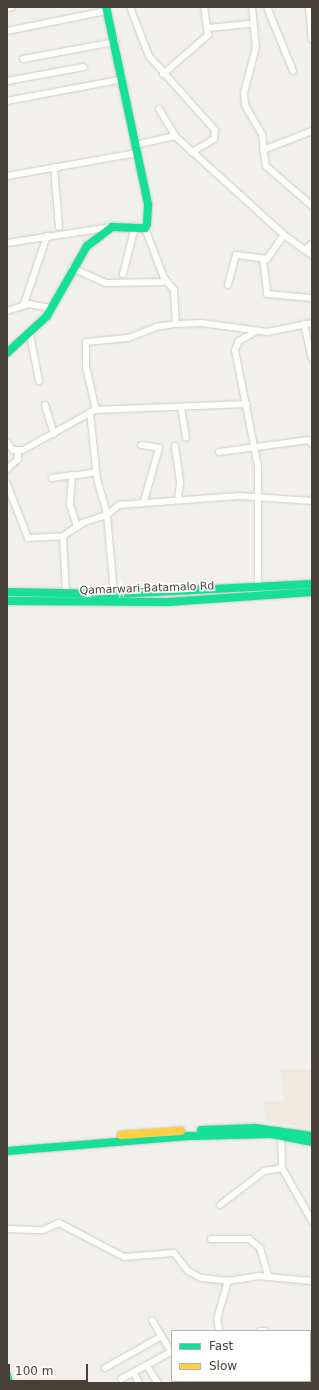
<!DOCTYPE html>
<html>
<head>
<meta charset="utf-8">
<style>
	body { margin:0 }
	#map { position:relative; width:319px; height:1390px; overflow:hidden; background:#f1f0ec; font-family:"DejaVu Sans",sans-serif }
	div>[style] { position:absolute }
	[style*='--x'] { left:calc(var(--x)*1px); top:calc(var(--y)*1px); width:calc(var(--w)*1px); rotate:calc(var(--a)*1deg) }
	.commercial>* { inset:0; background:#f0e9dd }
	.roads { filter:drop-shadow(0 0 1px #ceccc8) drop-shadow(0 0 1px #ceccc8) }
	.street>* { height:6px; margin:-3px; padding:0 3px; transform-origin:3px; border-radius:3px; background:#fdfdfc }
	.fast>* { height:8px; margin:-4px; padding:0 4px; transform-origin:4px; border-radius:4px; background:#16e098 }
	.slow>* { height:8px; margin:-4px; padding:0 4px; transform-origin:4px; border-radius:4px; background:#ffcf43 }
	span { translate:-50% -50%; white-space:nowrap; text-align:center; line-height:1.15; -webkit-text-stroke:3.5px #fff; paint-order:stroke }
	.street-label { font-size:11px; color:#484138 }
	.frame { position:absolute; inset:0; border:8px solid #484138; pointer-events:none }
	.legend { position:absolute; left:171px; top:1330px; width:140px; height:52px; box-sizing:border-box; background:#fff; border:1px solid #b6b3af; margin:0; padding:5px 7px; list-style:none; font-size:12px; color:#484138 }
	.legend li { display:flex; align-items:center; gap:8px; height:20px }
	.legend b { width:20px; border:1px solid #b6b3af }
	.scale { position:absolute; left:8px; top:1364px; width:80px; height:18px; box-sizing:border-box; border:2px solid #484138; border-top:0; padding-left:5px; font-size:12px; line-height:14px; white-space:nowrap; color:#484138; -webkit-text-stroke:3px #fff; paint-order:stroke }
</style>
</head>
<body>
<div id="map">
	<div class="commercial">
		<div style="clip-path:polygon(281px 1069px,312px 1069px,312px 1129px,265px 1121px,264px 1101px,284px 1102px)"></div>
	</div>
	<div class="roads">
		<div class="street">
			<div style="--x:130;--y:7;--w:53;--a:68.8"></div>
			<div style="--x:149;--y:56;--w:99;--a:48.3"></div>
			<div style="--x:215;--y:130;--w:9;--a:96"></div>
			<div style="--x:214;--y:139;--w:26;--a:149"></div>
			<div style="--x:252;--y:7;--w:40;--a:84.3"></div>
			<div style="--x:256;--y:47;--w:48;--a:104.6"></div>
			<div style="--x:244;--y:93;--w:12;--a:85"></div>
			<div style="--x:245;--y:105;--w:34;--a:60"></div>
			<div style="--x:262;--y:135;--w:31;--a:83"></div>
			<div style="--x:266;--y:166;--w:61;--a:41"></div>
			<div style="--x:267;--y:7;--w:69;--a:67.9"></div>
			<div style="--x:309;--y:7;--w:32;--a:85"></div>
			<div style="--x:7;--y:8;--w:5;--a:-11"></div>
			<div style="--x:209;--y:28;--w:40;--a:-5.7"></div>
			<div style="--x:7;--y:31;--w:101;--a:-11.4"></div>
			<div style="--x:23;--y:59;--w:94;--a:-10.5"></div>
			<div style="--x:163;--y:74;--w:60;--a:-40.9"></div>
			<div style="--x:208;--y:35;--w:28;--a:-98"></div>
			<div style="--x:7;--y:81;--w:78;--a:-10.3"></div>
			<div style="--x:7;--y:101;--w:118;--a:-10.7"></div>
			<div style="--x:159;--y:109;--w:31;--a:59"></div>
			<div style="--x:135;--y:145;--w:41;--a:-12.7"></div>
			<div style="--x:175;--y:136;--w:147;--a:42.2"></div>
			<div style="--x:284;--y:235;--w:26;--a:36"></div>
			<div style="--x:305;--y:250;--w:9;--a:-41"></div>
			<div style="--x:263;--y:150;--w:53;--a:-21.2"></div>
			<div style="--x:54;--y:167;--w:60;--a:85.2"></div>
			<div style="--x:7;--y:176;--w:132;--a:-10"></div>
			<div style="--x:145;--y:228;--w:53;--a:69.2"></div>
			<div style="--x:164;--y:278;--w:16;--a:50"></div>
			<div style="--x:174;--y:290;--w:34;--a:87"></div>
			<div style="--x:7;--y:243;--w:106;--a:-8.7"></div>
			<div style="--x:305;--y:250;--w:9;--a:36"></div>
			<div style="--x:263;--y:259;--w:35;--a:83"></div>
			<div style="--x:267;--y:294;--w:45;--a:5.1"></div>
			<div style="--x:72;--y:268;--w:37;--a:24"></div>
			<div style="--x:106;--y:283;--w:61;--a:-0.9"></div>
			<div style="--x:123;--y:274;--w:49;--a:-75.7"></div>
			<div style="--x:228;--y:285;--w:31;--a:-75"></div>
			<div style="--x:236;--y:255;--w:31;--a:7"></div>
			<div style="--x:267;--y:259;--w:29;--a:-55"></div>
			<div style="--x:24;--y:304;--w:72;--a:-71.3"></div>
			<div style="--x:7;--y:311;--w:22;--a:-18"></div>
			<div style="--x:28;--y:304;--w:23;--a:10"></div>
			<div style="--x:304;--y:324;--w:35;--a:77"></div>
			<div style="--x:257;--y:331;--w:21;--a:151"></div>
			<div style="--x:239;--y:341;--w:10;--a:114"></div>
			<div style="--x:235;--y:350;--w:118;--a:78.8"></div>
			<div style="--x:258;--y:466;--w:120;--a:90"></div>
			<div style="--x:30;--y:335;--w:47;--a:78.9"></div>
			<div style="--x:45;--y:405;--w:30;--a:73"></div>
			<div style="--x:181;--y:407;--w:31;--a:81"></div>
			<div style="--x:96;--y:410;--w:44;--a:-103.1"></div>
			<div style="--x:86;--y:367;--w:25;--a:-90"></div>
			<div style="--x:86;--y:342;--w:42;--a:-5.4"></div>
			<div style="--x:128;--y:338;--w:30;--a:-21"></div>
			<div style="--x:156;--y:327;--w:20;--a:-9"></div>
			<div style="--x:176;--y:324;--w:26;--a:-2"></div>
			<div style="--x:202;--y:323;--w:66;--a:7.9"></div>
			<div style="--x:267;--y:332;--w:46;--a:-11.3"></div>
			<div style="--x:90;--y:412;--w:67;--a:84"></div>
			<div style="--x:97;--y:479;--w:37;--a:74"></div>
			<div style="--x:107;--y:515;--w:79;--a:84.9"></div>
			<div style="--x:7;--y:442;--w:10;--a:53"></div>
			<div style="--x:13;--y:450;--w:10;--a:0"></div>
			<div style="--x:23;--y:450;--w:82;--a:-29.1"></div>
			<div style="--x:95;--y:410;--w:152;--a:-2.3"></div>
			<div style="--x:141;--y:445;--w:18;--a:9"></div>
			<div style="--x:159;--y:448;--w:55;--a:105.8"></div>
			<div style="--x:175;--y:446;--w:37;--a:82"></div>
			<div style="--x:180;--y:483;--w:17;--a:97"></div>
			<div style="--x:219;--y:452;--w:90;--a:-7.7"></div>
			<div style="--x:308;--y:440;--w:6;--a:45"></div>
			<div style="--x:7;--y:469;--w:15;--a:-42"></div>
			<div style="--x:18;--y:459;--w:8;--a:-90"></div>
			<div style="--x:52;--y:478;--w:21;--a:-8"></div>
			<div style="--x:7;--y:484;--w:58;--a:68.7"></div>
			<div style="--x:28;--y:538;--w:35;--a:-3"></div>
			<div style="--x:77;--y:527;--w:24;--a:-107"></div>
			<div style="--x:70;--y:504;--w:28;--a:-86"></div>
			<div style="--x:72;--y:476;--w:24;--a:-9"></div>
			<div style="--x:66;--y:593;--w:57;--a:-93"></div>
			<div style="--x:63;--y:536;--w:23;--a:-34"></div>
			<div style="--x:82;--y:523;--w:26;--a:-18"></div>
			<div style="--x:107;--y:515;--w:16;--a:-40"></div>
			<div style="--x:119;--y:505;--w:120;--a:-4.3"></div>
			<div style="--x:239;--y:496;--w:73;--a:3.9"></div>
			<div style="--x:281;--y:1135;--w:33;--a:88"></div>
			<div style="--x:282;--y:1168;--w:61;--a:60.5"></div>
			<div style="--x:220;--y:1205;--w:56;--a:-37.7"></div>
			<div style="--x:264;--y:1171;--w:18;--a:-9"></div>
			<div style="--x:7;--y:1229;--w:36;--a:2"></div>
			<div style="--x:43;--y:1230;--w:17;--a:-24"></div>
			<div style="--x:59;--y:1223;--w:73;--a:27.6"></div>
			<div style="--x:124;--y:1257;--w:50;--a:-4.6"></div>
			<div style="--x:174;--y:1253;--w:23;--a:52"></div>
			<div style="--x:188;--y:1271;--w:15;--a:28"></div>
			<div style="--x:201;--y:1278;--w:27;--a:6"></div>
			<div style="--x:228;--y:1281;--w:30;--a:-9"></div>
			<div style="--x:258;--y:1276;--w:54;--a:5.3"></div>
			<div style="--x:211;--y:1239;--w:38;--a:0"></div>
			<div style="--x:249;--y:1239;--w:14;--a:39"></div>
			<div style="--x:260;--y:1248;--w:29;--a:74"></div>
			<div style="--x:152;--y:1320;--w:39;--a:59"></div>
			<div style="--x:219;--y:1331;--w:12;--a:-99"></div>
			<div style="--x:217;--y:1319;--w:40;--a:-74"></div>
			<div style="--x:260;--y:1331;--w:5;--a:0"></div>
			<div style="--x:147;--y:1366;--w:20;--a:57"></div>
			<div style="--x:105;--y:1368;--w:65;--a:-29.3"></div>
			<div style="--x:134;--y:1373;--w:11;--a:63"></div>
			<div style="--x:121;--y:1379;--w:57;--a:-28.4"></div>
			<div style="--x:190;--y:1381;--w:2;--a:63"></div>
			<div style="--x:295;--y:1381;--w:2;--a:63"></div>
			<div style="--x:208;--y:1383;--w:4;--a:-34"></div>
			<div style="--x:247;--y:1383;--w:4;--a:-27"></div>
		</div>
		<div class="fast">
			<div style="--x:7;--y:353;--w:54;--a:-42.8"></div>
			<div style="--x:47;--y:316;--w:81;--a:-60.3"></div>
			<div style="--x:87;--y:246;--w:31;--a:-37"></div>
			<div style="--x:112;--y:227;--w:33;--a:2"></div>
			<div style="--x:145;--y:228;--w:4;--a:-63"></div>
			<div style="--x:147;--y:224;--w:20;--a:-87"></div>
			<div style="--x:148;--y:204;--w:201;--a:-102"></div>
			<div style="--x:7;--y:592;--w:107;--a:1.1"></div>
			<div style="--x:114;--y:594;--w:198;--a:-2.9"></div>
			<div style="--x:7;--y:601;--w:161;--a:0.4"></div>
			<div style="--x:168;--y:602;--w:144;--a:-4"></div>
			<div style="--x:201;--y:1130;--w:54;--a:-2.1"></div>
			<div style="--x:255;--y:1128;--w:58;--a:8"></div>
			<div style="--x:7;--y:1151;--w:185;--a:-4.7"></div>
			<div style="--x:191;--y:1136;--w:80;--a:-1.4"></div>
			<div style="--x:271;--y:1134;--w:42;--a:11"></div>
			<div style="--x:7;--y:1375;--w:8;--a:76"></div>
		</div>
		<div class="slow">
			<div style="--x:121;--y:1135;--w:60;--a:-3.8"></div>
		</div>
	</div>
	<div class="street-label">
		<span style="left:147px;top:589px;rotate:-2deg">Qamarwari-Batamalo Rd</span>
	</div>
	<div class="frame"></div>
	<ul class="legend">
	<li><b style="height:5px;background:#16e098"></b>Fast</li>
	<li><b style="height:5px;background:#ffcf43"></b>Slow</li>
	</ul>
	<div class="scale">100 m</div>
</div>
</body>
</html>
